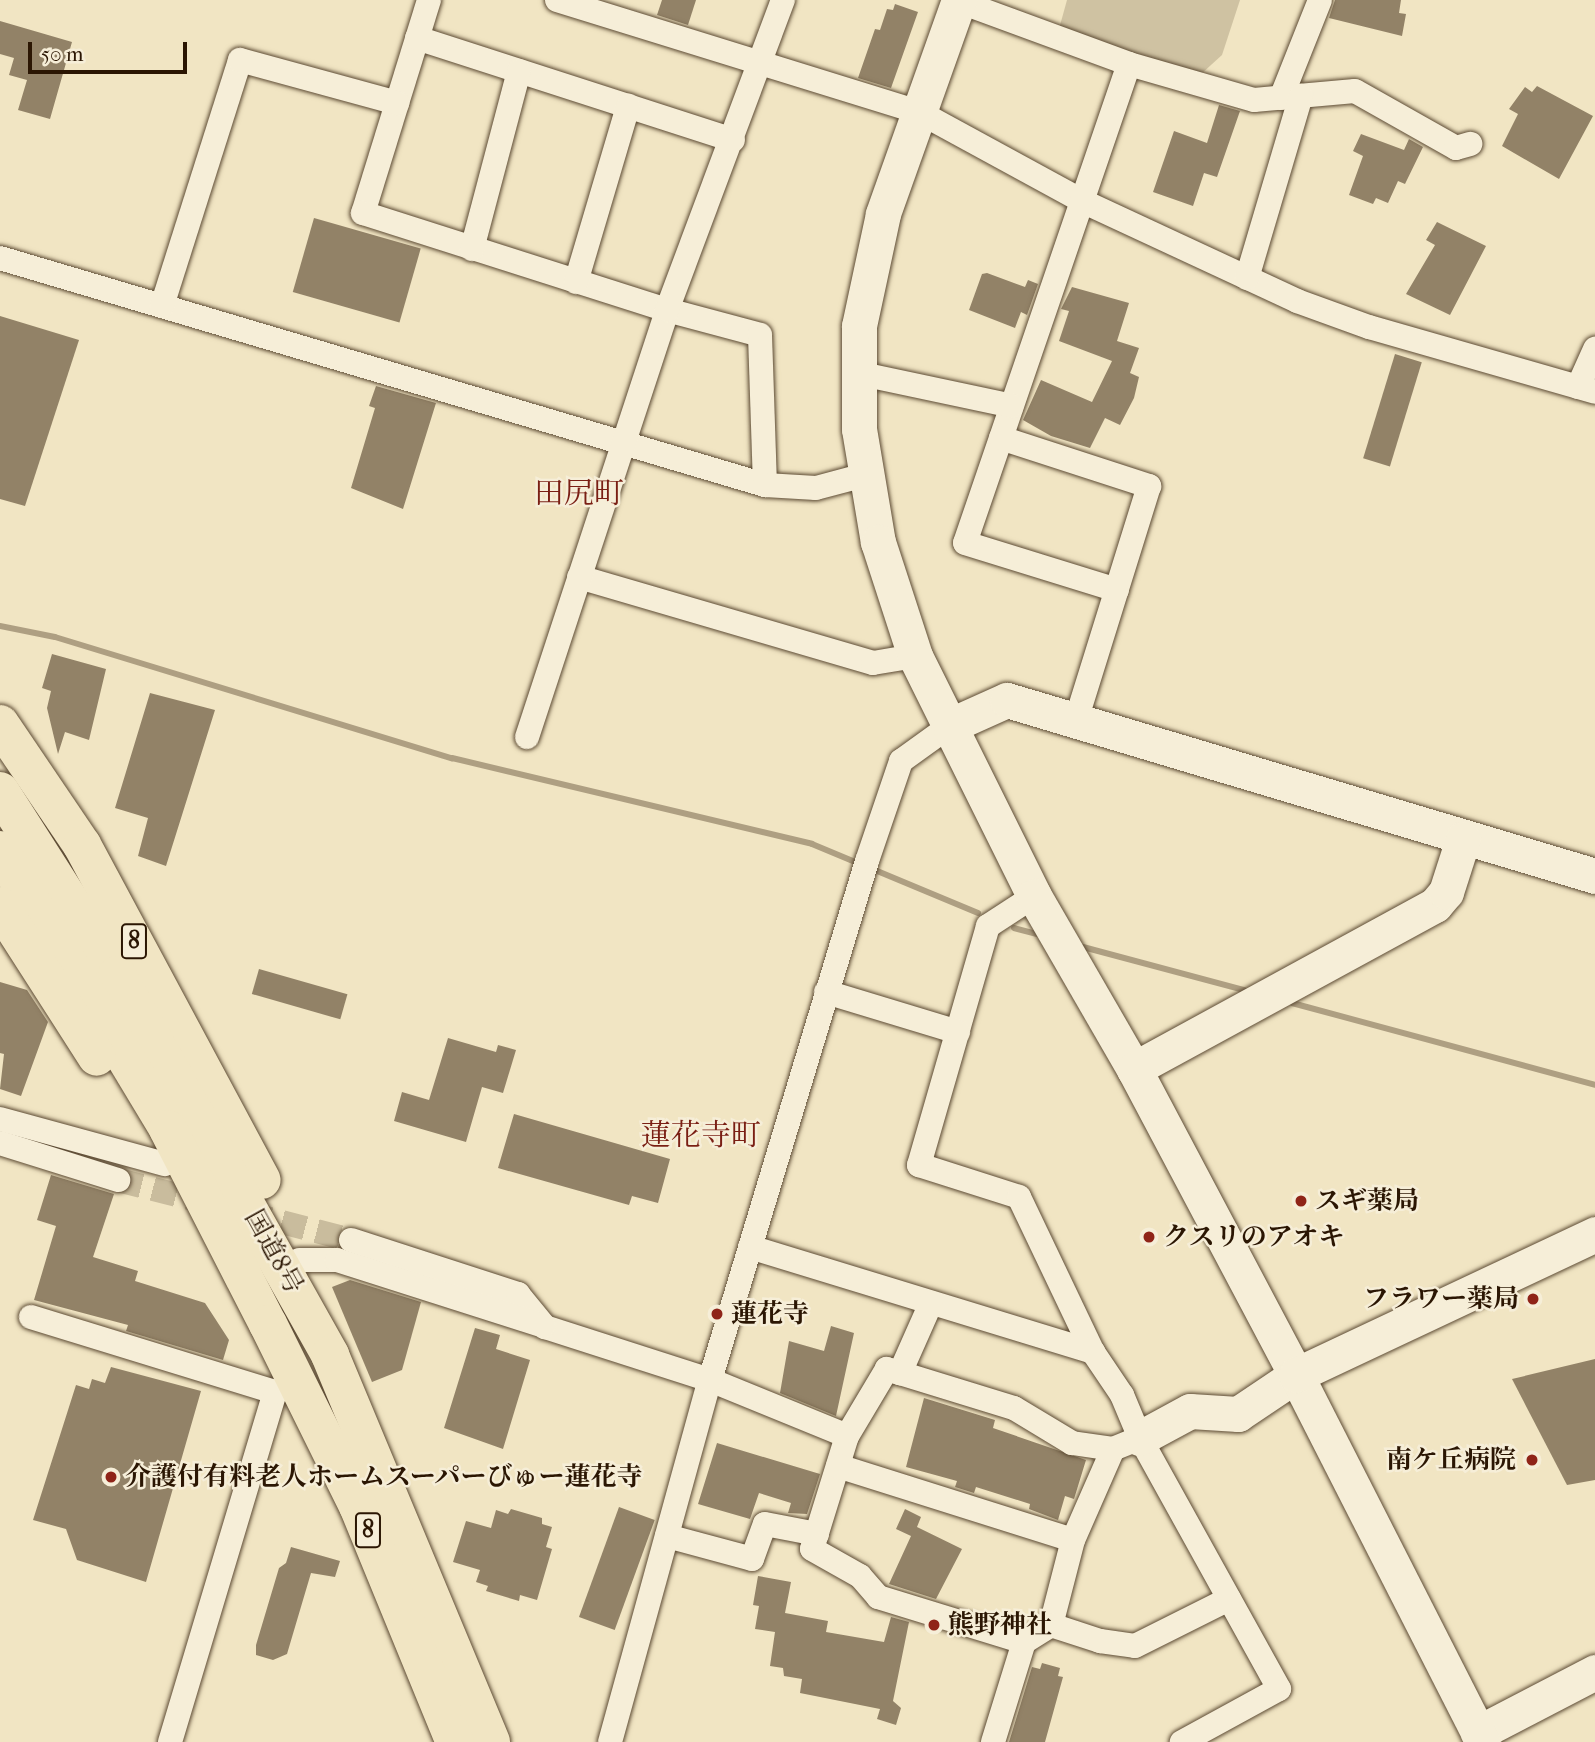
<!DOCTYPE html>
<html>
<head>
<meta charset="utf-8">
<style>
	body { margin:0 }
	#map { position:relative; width:1595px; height:1742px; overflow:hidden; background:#f1e5c3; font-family:"IM FELL French Canon","Noto Serif JP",serif }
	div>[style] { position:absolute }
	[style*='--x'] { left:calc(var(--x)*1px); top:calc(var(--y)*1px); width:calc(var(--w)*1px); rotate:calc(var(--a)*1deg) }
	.green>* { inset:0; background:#cfc2a2 }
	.stream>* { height:6px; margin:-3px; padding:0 3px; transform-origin:3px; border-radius:3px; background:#ae9f82 }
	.building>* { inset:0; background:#928267; transform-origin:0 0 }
	.street-tunnel>* { height:24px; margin-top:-12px; transform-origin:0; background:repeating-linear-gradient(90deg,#c9bc9d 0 24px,transparent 0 36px) }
	.roads { filter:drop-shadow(0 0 2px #5c4a33) drop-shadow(0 0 2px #5c4a33) }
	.street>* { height:24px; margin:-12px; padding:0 12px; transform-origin:12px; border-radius:12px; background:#f6eed8 }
	.secondary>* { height:35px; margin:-17.5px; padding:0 17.5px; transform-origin:17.5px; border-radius:17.5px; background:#f6eed8 }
	.highway>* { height:38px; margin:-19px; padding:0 19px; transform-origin:19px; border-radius:19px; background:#f1e5c3 }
	.dots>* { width:19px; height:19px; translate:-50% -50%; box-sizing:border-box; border:4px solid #f6eed8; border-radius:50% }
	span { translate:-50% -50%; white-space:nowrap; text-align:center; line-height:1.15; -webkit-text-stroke:5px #f6eed8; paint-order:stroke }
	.shield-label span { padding:2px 5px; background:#f6eed8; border:2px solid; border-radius:5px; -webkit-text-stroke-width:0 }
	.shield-label { font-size:24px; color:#2b1603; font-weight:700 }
	.poi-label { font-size:26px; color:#2b1603; font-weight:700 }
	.left { translate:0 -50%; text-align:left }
	.right { translate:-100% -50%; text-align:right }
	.street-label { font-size:26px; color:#2b1603 }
	.quarter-label { font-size:30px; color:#7a1f14 }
	.scale { position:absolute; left:28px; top:42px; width:159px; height:32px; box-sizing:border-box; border:4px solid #2b1603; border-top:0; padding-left:9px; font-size:21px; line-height:24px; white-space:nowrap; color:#2b1603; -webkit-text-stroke:5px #f6eed8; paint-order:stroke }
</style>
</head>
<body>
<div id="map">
	<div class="green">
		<div style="clip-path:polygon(1067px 0,1240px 0,1222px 55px,1200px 75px,1059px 29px)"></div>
	</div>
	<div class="stream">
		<div style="--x:0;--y:626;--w:56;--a:11.3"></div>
		<div style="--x:55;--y:637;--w:415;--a:17"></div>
		<div style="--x:452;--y:758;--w:370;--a:13.4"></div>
		<div style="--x:812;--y:844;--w:52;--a:22.6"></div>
		<div style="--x:870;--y:868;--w:117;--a:22.6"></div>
		<div style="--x:1014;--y:928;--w:23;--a:15"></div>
		<div style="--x:1083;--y:947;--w:167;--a:15"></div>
		<div style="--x:1292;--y:1003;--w:314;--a:15.1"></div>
	</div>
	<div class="building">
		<div style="clip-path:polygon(662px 0,696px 0,688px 25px,657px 15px)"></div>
		<div style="clip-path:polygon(1335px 0,1401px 0,1399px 13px,1406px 14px,1402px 36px,1329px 18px)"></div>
		<div style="clip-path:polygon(895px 4px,918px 12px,891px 88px,858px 78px,875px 29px,880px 30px,887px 9px,893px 10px)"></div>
		<div style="clip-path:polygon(0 21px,72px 42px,50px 119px,18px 110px,27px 80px,9px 75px,14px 58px,0 54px)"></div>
		<div style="clip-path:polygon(1537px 86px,1593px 116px,1559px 179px,1502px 146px,1518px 114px,1509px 109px,1525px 87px,1532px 92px)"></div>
		<div style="clip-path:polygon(1219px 105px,1240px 111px,1217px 177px,1204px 173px,1193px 206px,1153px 192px,1174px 131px,1207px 143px)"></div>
		<div style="clip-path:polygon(1361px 134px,1404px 150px,1409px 139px,1423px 147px,1405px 184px,1398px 181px,1388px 203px,1376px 198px,1373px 204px,1349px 195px,1363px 156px,1353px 151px)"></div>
		<div style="left:314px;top:218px;width:111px;height:77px;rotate:16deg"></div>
		<div style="clip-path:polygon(1437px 222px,1486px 246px,1450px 315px,1406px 294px,1435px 245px,1426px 240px)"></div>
		<div style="clip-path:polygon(987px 273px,1025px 287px,1028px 280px,1038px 284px,1027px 315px,1021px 312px,1015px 328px,969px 310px,982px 274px)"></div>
		<div style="clip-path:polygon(1072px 287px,1129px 303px,1117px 341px,1139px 348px,1130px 373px,1139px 377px,1134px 398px,1120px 425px,1105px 418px,1090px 448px,1051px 436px,1023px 420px,1041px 380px,1092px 402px,1112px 361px,1059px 341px,1069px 311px,1061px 309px)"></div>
		<div style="clip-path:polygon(0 316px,79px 340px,25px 506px,0 499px)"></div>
		<div style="left:1395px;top:354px;width:28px;height:109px;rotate:17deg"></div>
		<div style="clip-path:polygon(376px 386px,436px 403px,403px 509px,351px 488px,375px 408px,369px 406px)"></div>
		<div style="clip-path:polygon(52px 654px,106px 669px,89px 740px,65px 732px,58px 754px,47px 708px,51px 691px,42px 688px)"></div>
		<div style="clip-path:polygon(150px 693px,215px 710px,166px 866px,138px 856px,148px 818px,115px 808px)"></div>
		<div style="left:259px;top:969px;width:92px;height:26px;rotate:16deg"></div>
		<div style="clip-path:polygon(0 982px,27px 990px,48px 1022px,21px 1096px,0 1089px,4px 1054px,0 1053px)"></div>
		<div style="clip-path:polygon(448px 1038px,496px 1052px,498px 1045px,516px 1050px,503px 1093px,482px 1087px,466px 1142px,394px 1121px,402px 1092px,429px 1100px)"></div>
		<div style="clip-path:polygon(514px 1114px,670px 1159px,658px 1203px,632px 1196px,629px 1205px,498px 1168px)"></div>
		<div style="clip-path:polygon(51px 1175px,114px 1194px,93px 1257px,138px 1271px,135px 1281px,205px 1303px,229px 1340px,223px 1360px,126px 1331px,128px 1325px,34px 1300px,56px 1226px,37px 1220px)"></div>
		<div style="clip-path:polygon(350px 1280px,421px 1302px,402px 1370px,372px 1382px,332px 1287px)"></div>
		<div style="clip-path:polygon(831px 1326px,854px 1333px,836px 1416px,780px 1393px,789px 1341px,824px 1351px)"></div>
		<div style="clip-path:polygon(475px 1328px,500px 1335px,496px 1349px,530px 1360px,503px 1449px,444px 1428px)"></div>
		<div style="clip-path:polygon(1595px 1359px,1595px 1480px,1567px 1485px,1512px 1379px)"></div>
		<div style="clip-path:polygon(111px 1367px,201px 1391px,146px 1582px,77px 1560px,66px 1529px,33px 1520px,76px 1385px,89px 1389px,92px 1379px,105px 1383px)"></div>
		<div style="clip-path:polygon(924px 1398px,995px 1420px,993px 1428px,1086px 1460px,1074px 1499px,1065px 1496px,1058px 1520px,1029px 1509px,1030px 1504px,976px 1487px,974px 1493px,955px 1487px,957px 1481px,906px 1467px)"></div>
		<div style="clip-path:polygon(717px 1443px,820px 1474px,807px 1514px,788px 1513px,791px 1503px,759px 1493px,750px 1519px,698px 1504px)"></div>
		<div style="left:619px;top:1507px;width:38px;height:117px;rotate:20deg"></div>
		<div style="clip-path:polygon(511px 1509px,542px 1518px,542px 1524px,552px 1527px,546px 1547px,552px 1549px,537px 1600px,520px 1595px,519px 1601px,486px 1591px,488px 1586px,476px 1582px,480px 1570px,453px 1562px,466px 1521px,491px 1528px,496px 1510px,508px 1514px)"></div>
		<div style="clip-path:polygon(905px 1509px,921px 1517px,917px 1527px,962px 1549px,936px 1599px,889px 1584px,911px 1536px,896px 1529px)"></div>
		<div style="clip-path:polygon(291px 1547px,340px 1561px,335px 1577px,311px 1573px,287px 1654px,273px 1660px,256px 1655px,256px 1645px,279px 1568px,286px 1563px)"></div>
		<div style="clip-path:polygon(758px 1576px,791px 1582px,785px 1613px,828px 1621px,826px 1632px,884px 1642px,891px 1617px,909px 1622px,893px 1701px,901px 1708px,896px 1725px,877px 1719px,880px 1709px,800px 1693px,802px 1679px,784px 1676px,783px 1668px,770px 1666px,775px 1632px,755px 1629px,759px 1606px,753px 1605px)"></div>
		<div style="clip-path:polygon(1042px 1663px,1060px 1668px,1058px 1676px,1063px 1677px,1045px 1742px,1009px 1742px,1032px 1667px,1040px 1669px)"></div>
	</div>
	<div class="street-tunnel">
		<div style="--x:118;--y:1180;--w:97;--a:14.3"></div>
		<div style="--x:247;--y:1213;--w:107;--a:14.6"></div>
	</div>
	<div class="roads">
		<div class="street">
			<div style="--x:429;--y:0;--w:223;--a:107.2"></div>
			<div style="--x:363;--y:213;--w:319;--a:17.7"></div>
			<div style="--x:667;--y:310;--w:96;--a:15"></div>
			<div style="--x:760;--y:335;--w:150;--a:88.1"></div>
			<div style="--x:557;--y:0;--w:379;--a:17.2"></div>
			<div style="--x:919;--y:112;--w:186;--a:28.6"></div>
			<div style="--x:1082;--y:201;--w:237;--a:24.9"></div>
			<div style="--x:1297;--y:301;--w:77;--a:19.9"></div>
			<div style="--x:1369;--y:327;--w:235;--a:16"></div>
			<div style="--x:958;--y:1;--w:182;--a:20.2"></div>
			<div style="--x:1129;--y:64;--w:506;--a:108.9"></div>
			<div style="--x:965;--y:543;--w:159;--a:17.2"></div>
			<div style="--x:417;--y:38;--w:332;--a:17.9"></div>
			<div style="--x:1129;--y:64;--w:130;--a:16.1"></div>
			<div style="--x:1254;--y:100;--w:101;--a:-5.1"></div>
			<div style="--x:1355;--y:91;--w:116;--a:29.4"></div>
			<div style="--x:1456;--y:148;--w:15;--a:-16"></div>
			<div style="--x:1281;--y:98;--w:105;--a:-68.3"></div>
			<div style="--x:472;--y:249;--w:184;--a:-75.2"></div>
			<div style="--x:0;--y:258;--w:798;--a:16.53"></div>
			<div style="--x:765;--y:485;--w:51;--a:3.4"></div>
			<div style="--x:816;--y:488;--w:51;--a:-14.9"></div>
			<div style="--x:1247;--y:278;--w:190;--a:-73.5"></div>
			<div style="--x:576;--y:282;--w:184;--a:-73.5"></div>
			<div style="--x:162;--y:306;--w:258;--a:-72.4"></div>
			<div style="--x:240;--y:60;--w:163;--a:15.3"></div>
			<div style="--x:857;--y:373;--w:158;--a:12"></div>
			<div style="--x:1578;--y:387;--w:42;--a:-65.9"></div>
			<div style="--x:1001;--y:438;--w:156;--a:18"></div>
			<div style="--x:1149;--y:486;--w:246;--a:107.3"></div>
			<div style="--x:579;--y:577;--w:306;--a:16.3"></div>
			<div style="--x:873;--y:663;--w:43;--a:-9.5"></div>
			<div style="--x:527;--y:737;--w:449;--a:-71.8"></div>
			<div style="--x:667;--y:310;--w:331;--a:-69.5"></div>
			<div style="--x:1034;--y:896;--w:55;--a:146.9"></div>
			<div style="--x:988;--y:926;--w:249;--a:106.1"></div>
			<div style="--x:919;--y:1165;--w:105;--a:17.7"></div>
			<div style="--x:1019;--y:1197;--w:172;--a:64.5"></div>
			<div style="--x:826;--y:992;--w:138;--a:16.9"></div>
			<div style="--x:0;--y:1119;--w:171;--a:15.3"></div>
			<div style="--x:0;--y:1143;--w:124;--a:17.4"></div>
			<div style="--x:351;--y:1240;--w:176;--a:17.9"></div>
			<div style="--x:518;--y:1294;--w:43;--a:50.7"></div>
			<div style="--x:545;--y:1327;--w:173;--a:17.8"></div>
			<div style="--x:710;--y:1380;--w:148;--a:22.2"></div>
			<div style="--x:750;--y:1247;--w:359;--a:17"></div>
			<div style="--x:1093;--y:1352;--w:52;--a:56"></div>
			<div style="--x:1122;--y:1395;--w:47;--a:67.3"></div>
			<div style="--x:1140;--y:1438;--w:29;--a:158"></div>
			<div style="--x:1113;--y:1449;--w:99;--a:113.7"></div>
			<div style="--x:1073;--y:1540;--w:88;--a:104.5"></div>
			<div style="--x:299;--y:1260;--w:38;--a:0"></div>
			<div style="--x:337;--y:1260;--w:217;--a:17.7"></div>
			<div style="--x:931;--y:1303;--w:77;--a:113.9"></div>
			<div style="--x:900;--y:1373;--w:14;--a:-163"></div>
			<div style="--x:887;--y:1369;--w:78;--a:120.8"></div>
			<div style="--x:847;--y:1436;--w:118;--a:107.2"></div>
			<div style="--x:812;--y:1549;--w:55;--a:29.4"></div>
			<div style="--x:860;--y:1576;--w:28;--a:49"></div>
			<div style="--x:878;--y:1597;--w:153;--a:17.1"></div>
			<div style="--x:31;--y:1317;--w:255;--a:17.1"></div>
			<div style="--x:900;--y:1373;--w:119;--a:17.1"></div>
			<div style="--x:1014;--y:1408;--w:68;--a:31.1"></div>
			<div style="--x:1072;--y:1443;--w:41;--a:8.3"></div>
			<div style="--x:1140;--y:1438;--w:287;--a:61"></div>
			<div style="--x:1279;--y:1689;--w:111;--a:151.3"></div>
			<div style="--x:838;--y:1466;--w:246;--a:17.5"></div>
			<div style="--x:667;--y:1536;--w:88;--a:15.1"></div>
			<div style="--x:752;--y:1559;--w:37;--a:-70"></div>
			<div style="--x:765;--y:1524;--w:53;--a:10.9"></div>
			<div style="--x:170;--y:1742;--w:365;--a:-73.3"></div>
			<div style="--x:275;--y:1392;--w:24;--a:-22"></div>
			<div style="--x:610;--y:1742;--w:376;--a:-74.6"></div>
			<div style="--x:710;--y:1380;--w:542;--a:-73.17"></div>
			<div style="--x:867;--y:861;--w:106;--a:-71.2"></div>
			<div style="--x:901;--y:761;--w:62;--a:-35.8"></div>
			<div style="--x:993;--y:1742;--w:105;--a:-72.8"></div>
			<div style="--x:1024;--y:1642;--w:32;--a:-32"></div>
			<div style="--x:1051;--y:1625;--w:52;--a:18.1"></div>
			<div style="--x:1100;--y:1641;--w:35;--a:8"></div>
			<div style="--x:1135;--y:1646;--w:105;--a:-26.6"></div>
		</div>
		<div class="secondary">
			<div style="--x:959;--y:0;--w:227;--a:109.6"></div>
			<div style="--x:883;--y:214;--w:115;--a:102.1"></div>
			<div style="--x:859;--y:326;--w:103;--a:90"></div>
			<div style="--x:859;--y:429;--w:115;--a:80.5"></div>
			<div style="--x:878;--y:542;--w:120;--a:72"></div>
			<div style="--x:915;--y:656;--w:268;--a:63.6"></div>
			<div style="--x:1034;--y:896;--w:200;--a:60"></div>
			<div style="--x:1134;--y:1069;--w:346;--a:62.1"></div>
			<div style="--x:1296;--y:1375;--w:70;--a:146.1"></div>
			<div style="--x:1238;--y:1414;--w:48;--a:-176.4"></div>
			<div style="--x:1190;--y:1411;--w:57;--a:151.6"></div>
			<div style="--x:951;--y:725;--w:61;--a:-24.1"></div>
			<div style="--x:1007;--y:700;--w:614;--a:16.66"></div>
			<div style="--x:1134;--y:1069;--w:343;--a:-28.6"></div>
			<div style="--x:1435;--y:905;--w:17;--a:-50"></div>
			<div style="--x:1446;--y:892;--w:56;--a:-72.2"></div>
			<div style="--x:1478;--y:1733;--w:132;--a:-27.5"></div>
			<div style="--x:1483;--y:1742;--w:412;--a:-117"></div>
			<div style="--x:1296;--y:1375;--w:331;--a:-25.2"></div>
		</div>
		<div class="highway">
			<div style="--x:0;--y:724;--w:146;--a:55.9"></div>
			<div style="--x:82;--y:845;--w:380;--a:61.8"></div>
			<div style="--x:0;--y:791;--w:218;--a:57.5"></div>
			<div style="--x:117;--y:975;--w:436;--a:60.7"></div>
			<div style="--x:330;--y:1355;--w:419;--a:67.4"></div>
			<div style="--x:0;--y:850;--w:326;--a:58.9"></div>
			<div style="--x:168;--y:1129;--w:219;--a:62.9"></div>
			<div style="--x:268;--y:1324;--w:203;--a:63.7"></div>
			<div style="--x:358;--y:1506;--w:255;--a:67.7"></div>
			<div style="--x:0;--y:906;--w:179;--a:57.3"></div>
		</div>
	</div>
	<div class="dots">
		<div style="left:1301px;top:1201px;background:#8f2418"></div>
		<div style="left:1149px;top:1237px;background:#8f2418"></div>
		<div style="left:1533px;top:1299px;background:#8f2418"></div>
		<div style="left:717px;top:1314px;background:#8f2418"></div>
		<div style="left:1532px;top:1460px;background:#8f2418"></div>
		<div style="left:111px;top:1477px;background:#8f2418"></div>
		<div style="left:934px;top:1625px;background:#8f2418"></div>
	</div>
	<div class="shield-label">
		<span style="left:134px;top:941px">8</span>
		<span style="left:368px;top:1530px">8</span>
	</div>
	<div class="poi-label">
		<span class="left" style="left:1315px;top:1201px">スギ薬局</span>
		<span class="left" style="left:1163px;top:1237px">クスリのアオキ</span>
		<span class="right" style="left:1519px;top:1299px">フラワー薬局</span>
		<span class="left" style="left:731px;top:1314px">蓮花寺</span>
		<span class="right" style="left:1516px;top:1460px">南ケ丘病院</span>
		<span class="left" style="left:125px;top:1477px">介護付有料老人ホームスーパーびゅー蓮花寺</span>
		<span class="left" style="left:948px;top:1625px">熊野神社</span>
	</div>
	<div class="street-label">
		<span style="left:274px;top:1252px;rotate:61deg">国道8号</span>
	</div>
	<div class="quarter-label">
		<span style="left:579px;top:494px">田尻町</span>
		<span style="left:701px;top:1136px">蓮花寺町</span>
	</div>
	<div class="scale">50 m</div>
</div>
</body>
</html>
